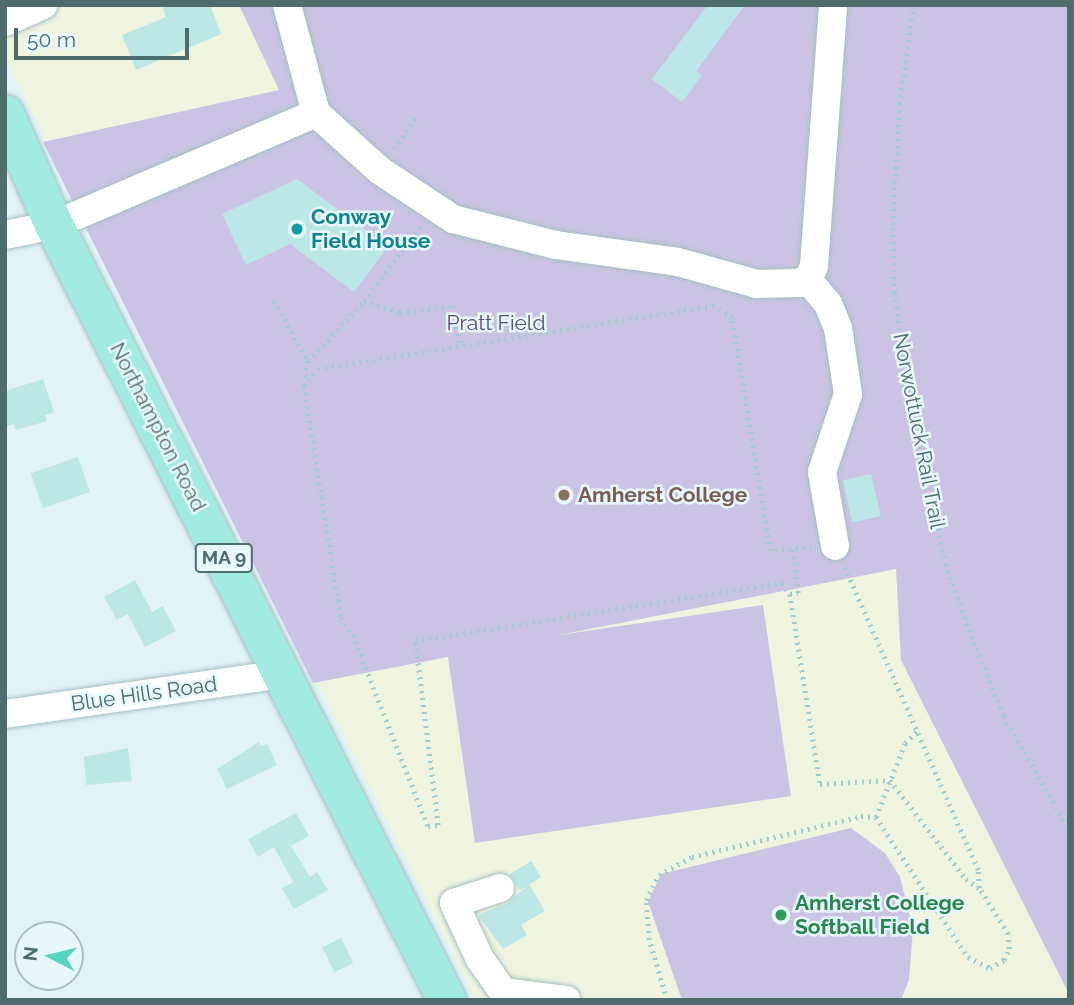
<!DOCTYPE html>
<html>
<head>
<meta charset="utf-8">
<style>
	body { margin:0 }
	#map { position:relative; width:1074px; height:1005px; overflow:hidden; background:#e2f3f8; font-family:Raleway,sans-serif }
	div>[style] { position:absolute }
	[style*='--x'] { left:calc(var(--x)*1px); top:calc(var(--y)*1px); width:calc(var(--w)*1px); rotate:calc(var(--a)*1deg) }
	.education>* { inset:0; background:#eff4df }
	.green>* { inset:0; background:#cbc3e4 }
	.building>* { inset:0; background:#bce7e7; transform-origin:0 0 }
	.path>* { height:4.5px; margin-top:-2.25px; transform-origin:0; background:repeating-linear-gradient(90deg,#a1cdce 0 2px,transparent 0 7px) }
	.roads { filter:drop-shadow(0 0 2px #a6c0c2) drop-shadow(0 0 2px #a6c0c2) }
	.minor>* { height:28px; margin:-14px; padding:0 14px; transform-origin:14px; border-radius:14px; background:#fff }
	.highway>* { height:38px; margin:-19px; padding:0 19px; transform-origin:19px; border-radius:19px; background:#a1ebe3 }
	.dots>* { width:19px; height:19px; translate:-50% -50%; box-sizing:border-box; border:4px solid #e8f7fc; border-radius:50% }
	span { translate:-50% -50%; white-space:nowrap; text-align:center; line-height:1.15; -webkit-text-stroke:5px #e8f7fc; paint-order:stroke }
	.shield-label span { padding:2px 5px; background:#e8f7fc; border:2px solid; border-radius:5px; -webkit-text-stroke-width:0 }
	.shield-label { font-size:19px; color:#4c6d6c; font-weight:700 }
	.culture-label { font-size:21px; color:#0d838f; font-weight:700 }
	.left { translate:0 -50%; text-align:left }
	.park-label { font-size:21px; color:#5c4c7c }
	.street-label { font-size:21px; color:#4c6d6c }
	.education-label { font-size:21px; color:#785e54; font-weight:700 }
	.leisure-label { font-size:21px; color:#27864d; font-weight:700 }
	.frame { position:absolute; inset:0; border:7px solid #4c6d6c; pointer-events:none }
	.north { position:absolute; left:14px; top:921px; width:70px; height:70px; box-sizing:border-box; background:#e8f7fc; border:2px solid #aac0c2; border-radius:50%; rotate:277deg; font-size:19px; font-weight:700; line-height:28px; text-align:center; color:#4c6d6c }
	.north::after { content:''; display:block; margin:auto; width:24px; height:32px; background:#57d3c2; clip-path:polygon(50% 0,100% 100%,50% 72%,0 100%) }
	.scale { position:absolute; left:14px; top:28px; width:175px; height:32px; box-sizing:border-box; border:4px solid #4c6d6c; border-top:0; padding-left:9px; font-size:21px; line-height:24px; white-space:nowrap; color:#4c6d6c; -webkit-text-stroke:5px #e8f7fc; paint-order:stroke }
</style>
</head>
<body>
<div id="map">
	<div class="education">
		<div style="clip-path:polygon(5px 5px,893px 5px,1069px 915px,1069px 1000px,476px 1000px,5px 58px)"></div>
	</div>
	<div class="green">
		<div style="clip-path:polygon(239px 5px,1069px 5px,1069px 994px,901px 660px,896px 569px,559px 635px,763px 605px,791px 796px,475px 843px,448px 657px,313px 683px,43px 142px,279px 90px)"></div>
		<div style="clip-path:polygon(851px 828px,885px 853px,900px 877px,913px 929px,909px 980px,901px 1000px,682px 1000px,648px 902px,661px 874px)"></div>
	</div>
	<div class="building">
		<div style="clip-path:polygon(162px 5px,210px 5px,221px 34px,136px 70px,122px 35px,166px 17px)"></div>
		<div style="clip-path:polygon(708px 5px,745px 5px,696px 71px,702px 75px,682px 102px,652px 79px)"></div>
		<div style="clip-path:polygon(297px 179px,388px 247px,354px 292px,290px 244px,246px 265px,222px 214px)"></div>
		<div style="clip-path:polygon(43px 379px,54px 412px,45px 415px,47px 421px,16px 430px,14px 424px,5px 427px,5px 391px)"></div>
		<div style="left:78px;top:457px;width:37px;height:50px;rotate:71deg"></div>
		<div style="left:871px;top:474px;width:43px;height:29px;rotate:77deg"></div>
		<div style="clip-path:polygon(135px 580px,152px 612px,163px 606px,176px 631px,145px 647px,128px 614px,117px 620px,104px 597px)"></div>
		<div style="clip-path:polygon(259px 742px,261px 746px,267px 744px,277px 765px,227px 789px,217px 769px)"></div>
		<div style="clip-path:polygon(128px 748px,132px 781px,86px 785px,84px 757px)"></div>
		<div style="clip-path:polygon(296px 813px,309px 836px,291px 846px,310px 877px,317px 872px,328px 890px,294px 909px,282px 888px,293px 882px,274px 847px,258px 857px,248px 839px)"></div>
		<div style="left:531px;top:861px;width:19px;height:25px;rotate:58deg"></div>
		<div style="clip-path:polygon(529px 884px,545px 911px,521px 925px,527px 935px,503px 949px,478px 915px,506px 904px)"></div>
		<div style="left:341px;top:938px;width:28px;height:21px;rotate:64deg"></div>
	</div>
	<div class="path">
		<div style="--x:914;--y:5;--w:100;--a:98"></div>
		<div style="--x:900;--y:104;--w:124;--a:93.2"></div>
		<div style="--x:893;--y:228;--w:65;--a:88.2"></div>
		<div style="--x:895;--y:293;--w:100;--a:83.1"></div>
		<div style="--x:907;--y:392;--w:176;--a:77.2"></div>
		<div style="--x:946;--y:564;--w:83;--a:70.3"></div>
		<div style="--x:974;--y:642;--w:80;--a:67.9"></div>
		<div style="--x:1004;--y:716;--w:130;--a:60.1"></div>
		<div style="--x:394;--y:149;--w:38;--a:-55"></div>
		<div style="--x:274;--y:301;--w:69;--a:60.5"></div>
		<div style="--x:308;--y:361;--w:14;--a:102"></div>
		<div style="--x:305;--y:375;--w:7;--a:45"></div>
		<div style="--x:364;--y:301;--w:38;--a:18"></div>
		<div style="--x:400;--y:313;--w:54;--a:-7.4"></div>
		<div style="--x:454;--y:306;--w:41;--a:81.7"></div>
		<div style="--x:308;--y:361;--w:82;--a:-47"></div>
		<div style="--x:364;--y:301;--w:95;--a:-53.1"></div>
		<div style="--x:812;--y:547;--w:42;--a:174.6"></div>
		<div style="--x:770;--y:551;--w:236;--a:-99.3"></div>
		<div style="--x:732;--y:318;--w:22;--a:-146"></div>
		<div style="--x:714;--y:306;--w:400;--a:170.9"></div>
		<div style="--x:319;--y:369;--w:23;--a:131"></div>
		<div style="--x:304;--y:386;--w:235;--a:80.9"></div>
		<div style="--x:341;--y:618;--w:21;--a:55"></div>
		<div style="--x:353;--y:635;--w:205;--a:68.6"></div>
		<div style="--x:428;--y:826;--w:10;--a:-6"></div>
		<div style="--x:438;--y:825;--w:185;--a:-97.1"></div>
		<div style="--x:415;--y:641;--w:372;--a:-9"></div>
		<div style="--x:782;--y:583;--w:14;--a:54"></div>
		<div style="--x:790;--y:594;--w:192;--a:81"></div>
		<div style="--x:820;--y:784;--w:70;--a:-3.3"></div>
		<div style="--x:890;--y:780;--w:125;--a:52.5"></div>
		<div style="--x:966;--y:879;--w:16;--a:35"></div>
		<div style="--x:790;--y:594;--w:8;--a:-7"></div>
		<div style="--x:798;--y:593;--w:44;--a:-96.5"></div>
		<div style="--x:876;--y:817;--w:79;--a:-68.6"></div>
		<div style="--x:905;--y:743;--w:17;--a:-45"></div>
		<div style="--x:667;--y:1000;--w:63;--a:-106.7"></div>
		<div style="--x:649;--y:940;--w:40;--a:-94.3"></div>
		<div style="--x:646;--y:900;--w:28;--a:-63"></div>
		<div style="--x:659;--y:875;--w:38;--a:-29"></div>
		<div style="--x:692;--y:857;--w:174;--a:-13.6"></div>
		<div style="--x:861;--y:816;--w:15;--a:4"></div>
		<div style="--x:876;--y:817;--w:168;--a:56.7"></div>
		<div style="--x:968;--y:957;--w:25;--a:27"></div>
		<div style="--x:990;--y:968;--w:16;--a:-30"></div>
		<div style="--x:1004;--y:960;--w:12;--a:-66"></div>
		<div style="--x:1009;--y:949;--w:15;--a:-94"></div>
		<div style="--x:1008;--y:934;--w:54;--a:-122.2"></div>
		<div style="--x:979;--y:888;--w:18;--a:-93"></div>
		<div style="--x:978;--y:870;--w:330;--a:-113.8"></div>
	</div>
	<div class="roads">
		<div class="minor">
			<div style="--x:287;--y:5;--w:112;--a:75"></div>
			<div style="--x:5;--y:22;--w:42;--a:-24.1"></div>
			<div style="--x:5;--y:235;--w:50;--a:-11.5"></div>
			<div style="--x:54;--y:225;--w:285;--a:-23.1"></div>
			<div style="--x:316;--y:113;--w:85;--a:42.1"></div>
			<div style="--x:379;--y:170;--w:89;--a:33.5"></div>
			<div style="--x:453;--y:219;--w:106;--a:14.2"></div>
			<div style="--x:556;--y:245;--w:123;--a:7.9"></div>
			<div style="--x:678;--y:262;--w:82;--a:15.6"></div>
			<div style="--x:757;--y:284;--w:41;--a:-1.4"></div>
			<div style="--x:798;--y:283;--w:10;--a:-17"></div>
			<div style="--x:808;--y:280;--w:15;--a:-67"></div>
			<div style="--x:814;--y:266;--w:262;--a:-85.8"></div>
			<div style="--x:808;--y:280;--w:31;--a:50"></div>
			<div style="--x:828;--y:304;--w:26;--a:67"></div>
			<div style="--x:838;--y:328;--w:67;--a:81.4"></div>
			<div style="--x:848;--y:394;--w:82;--a:108.4"></div>
			<div style="--x:822;--y:472;--w:75;--a:80"></div>
			<div style="--x:5;--y:714;--w:281;--a:-8.2"></div>
			<div style="--x:500;--y:888;--w:48;--a:161.9"></div>
			<div style="--x:454;--y:903;--w:62;--a:65.1"></div>
			<div style="--x:480;--y:959;--w:40;--a:55.1"></div>
			<div style="--x:503;--y:992;--w:64;--a:7.2"></div>
		</div>
		<div class="highway">
			<div style="--x:5;--y:114;--w:121;--a:66.2"></div>
			<div style="--x:54;--y:225;--w:869;--a:63.11"></div>
		</div>
	</div>
	<div class="dots">
		<div style="left:297px;top:229px;background:#0f9aa8"></div>
		<div style="left:564px;top:495px;background:#8d6e63"></div>
		<div style="left:781px;top:915px;background:#2e9e5b"></div>
	</div>
	<div class="shield-label">
		<span style="left:224px;top:558px">MA 9</span>
	</div>
	<div class="culture-label">
		<span class="left" style="left:311px;top:229px">Conway<br>Field House</span>
	</div>
	<div class="park-label">
		<span style="left:496px;top:323px">Pratt Field</span>
	</div>
	<div class="street-label">
		<span style="left:158px;top:427px;rotate:63deg">Northampton Road</span>
		<span style="left:919px;top:431px;rotate:79deg">Norwottuck Rail Trail</span>
		<span style="left:144px;top:694px;rotate:-8deg">Blue Hills Road</span>
	</div>
	<div class="education-label">
		<span class="left" style="left:578px;top:495px">Amherst College</span>
	</div>
	<div class="leisure-label">
		<span class="left" style="left:795px;top:915px">Amherst College<br>Softball Field</span>
	</div>
	<div class="frame"></div>
	<div class="north">N</div>
	<div class="scale">50 m</div>
</div>
</body>
</html>
